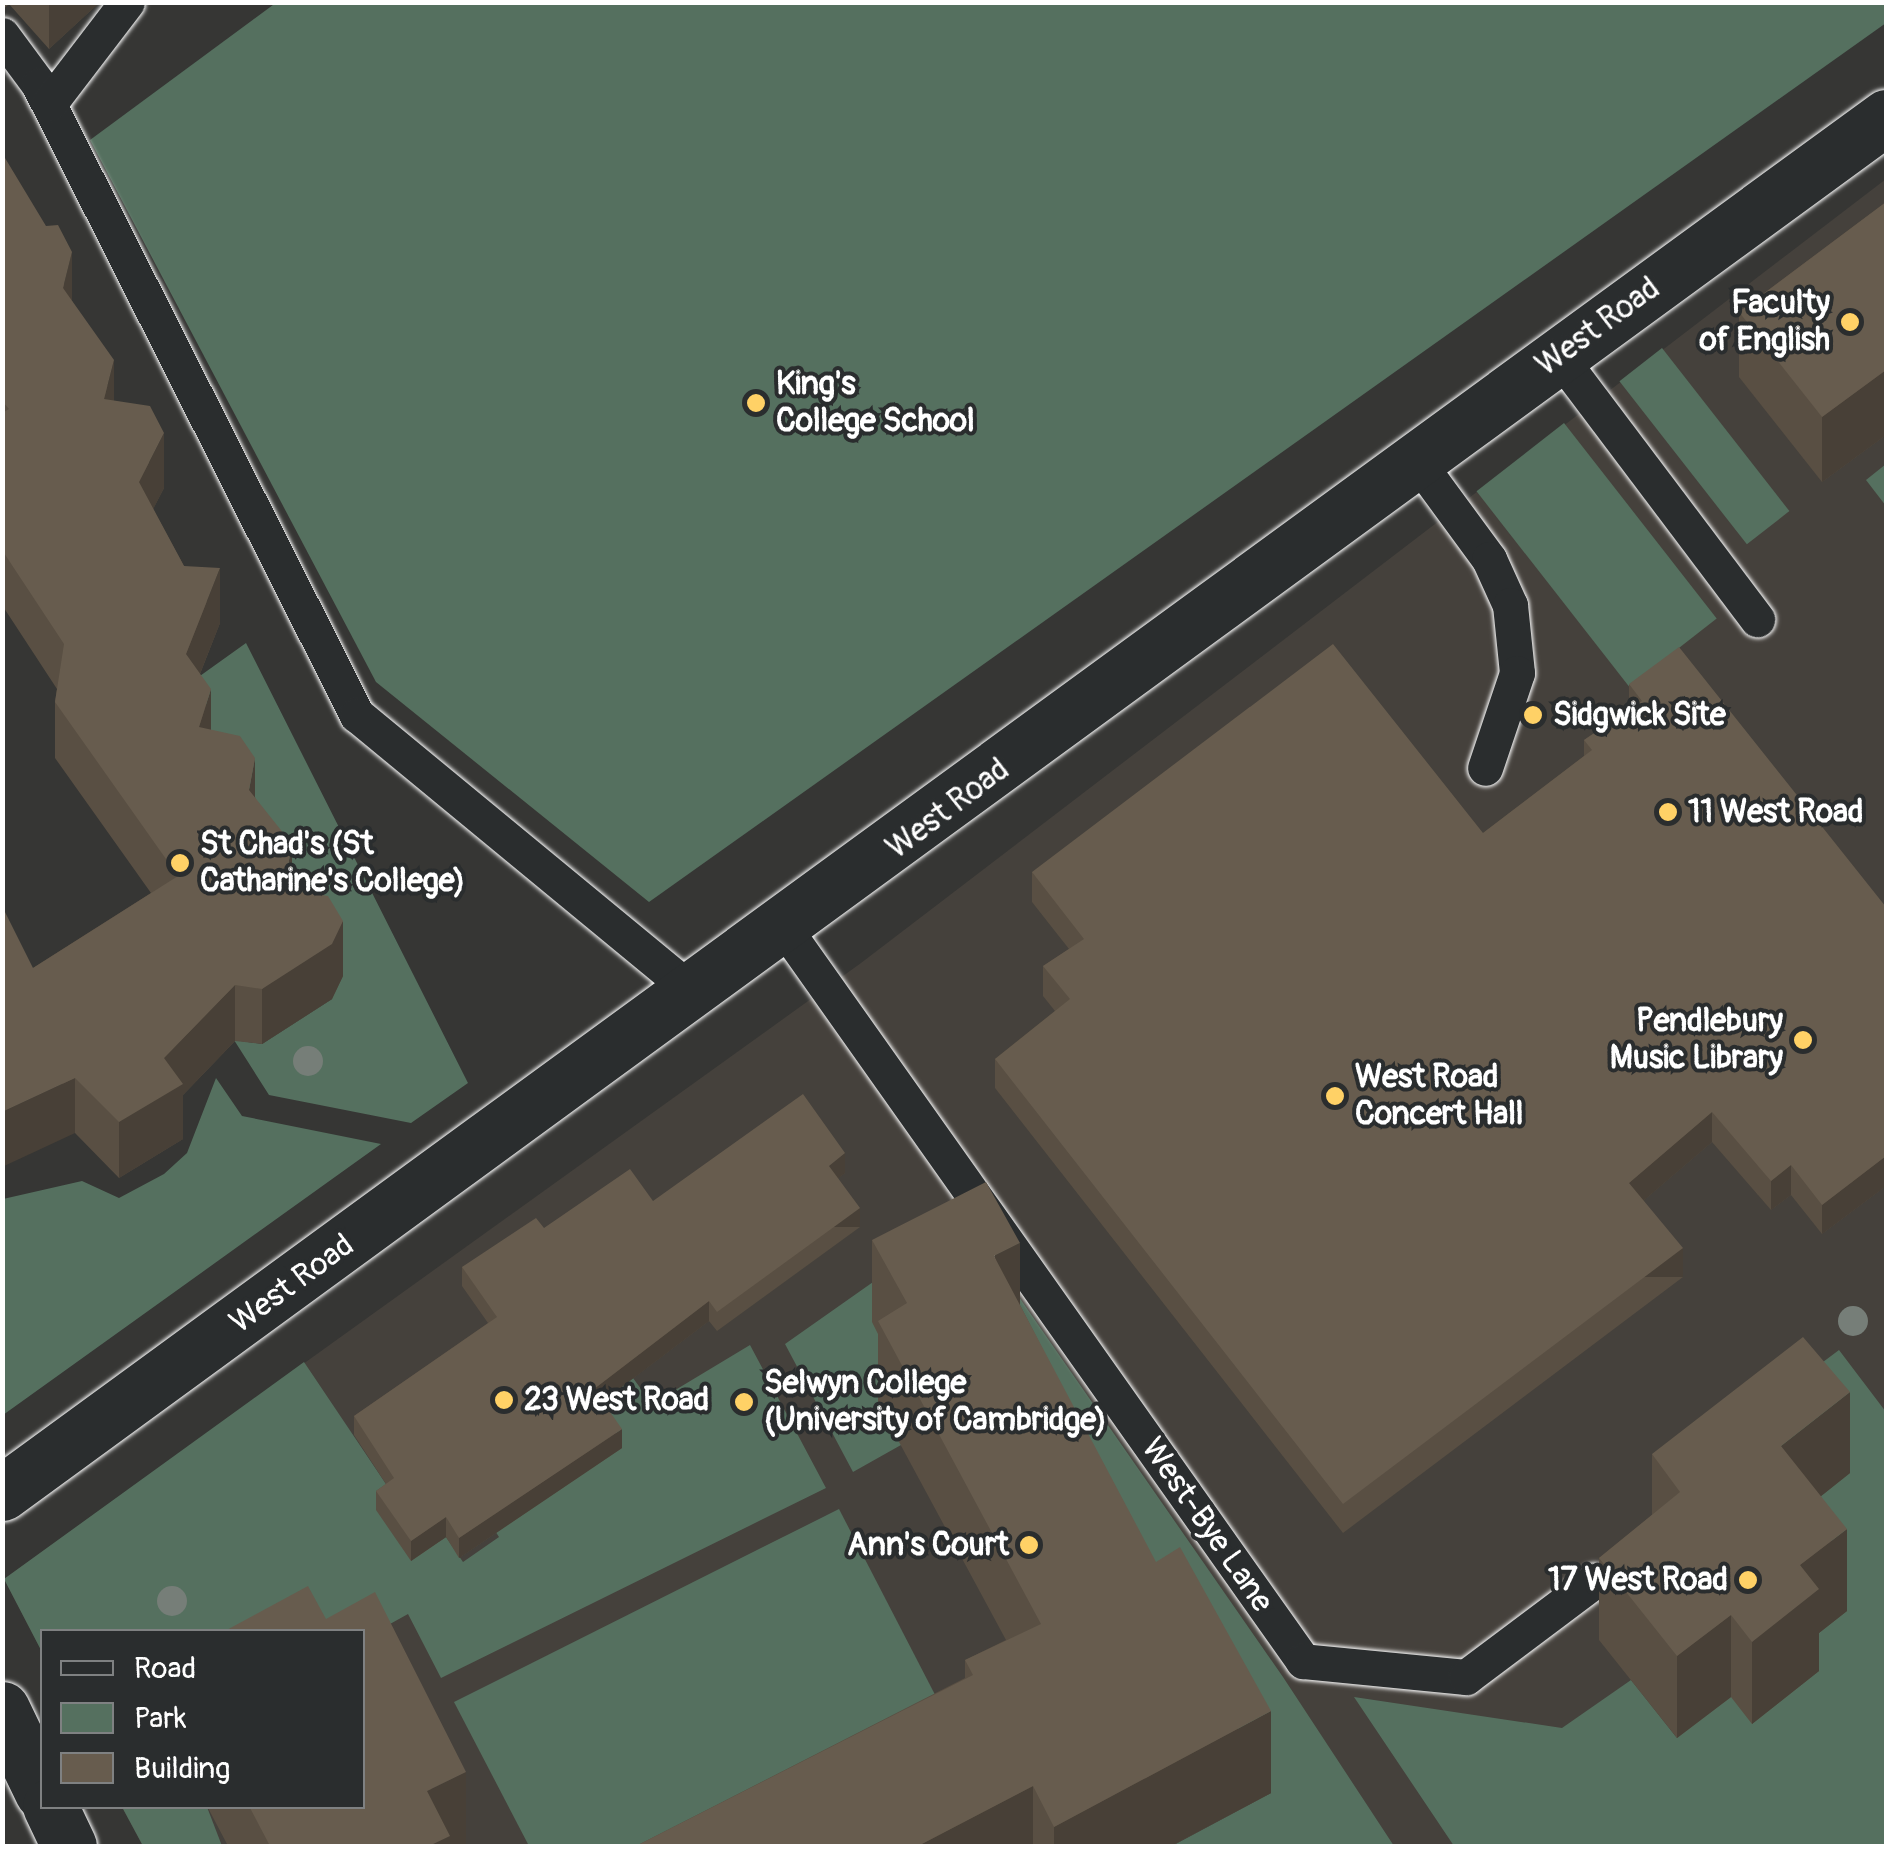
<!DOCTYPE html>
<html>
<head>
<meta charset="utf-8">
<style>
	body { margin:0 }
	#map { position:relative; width:1889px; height:1849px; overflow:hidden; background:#363634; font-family:Pangolin,sans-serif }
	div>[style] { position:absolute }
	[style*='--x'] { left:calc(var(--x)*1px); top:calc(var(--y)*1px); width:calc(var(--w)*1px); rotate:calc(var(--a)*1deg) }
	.built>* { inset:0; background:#45413c }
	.green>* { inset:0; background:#55705f; transform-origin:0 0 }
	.roads { filter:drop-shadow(0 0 2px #fff) drop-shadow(0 0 2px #fff) }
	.lane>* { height:35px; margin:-17.5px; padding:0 17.5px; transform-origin:17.5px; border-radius:17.5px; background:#2a2d2e }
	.secondary>* { height:55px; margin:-27.5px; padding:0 27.5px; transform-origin:27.5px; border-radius:27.5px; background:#2a2d2e }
	.trees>* { width:30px; height:30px; margin:-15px; border-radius:50%; background:#767e78 }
	.wall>* { inset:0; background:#594f43 }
	.shaded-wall>* { inset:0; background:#484037; transform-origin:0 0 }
	.building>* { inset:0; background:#675c4e }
	.dots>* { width:28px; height:28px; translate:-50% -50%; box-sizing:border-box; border:5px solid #2a2d2e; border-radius:50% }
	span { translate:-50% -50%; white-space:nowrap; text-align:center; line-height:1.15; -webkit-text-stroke:8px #2a2d2e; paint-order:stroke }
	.poi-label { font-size:32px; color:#fff; font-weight:700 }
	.right { translate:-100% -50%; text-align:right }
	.left { translate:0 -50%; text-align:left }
	.street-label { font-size:32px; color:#fff }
	.frame { position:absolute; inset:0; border:5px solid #fff; pointer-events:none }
	.legend { position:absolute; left:40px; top:1629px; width:325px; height:180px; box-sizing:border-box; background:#2a2d2e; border:2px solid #7f8182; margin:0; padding:12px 18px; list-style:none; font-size:30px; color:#fff }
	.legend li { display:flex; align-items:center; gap:20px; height:50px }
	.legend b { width:50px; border:2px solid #7f8182 }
</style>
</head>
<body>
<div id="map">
	<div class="built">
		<div style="clip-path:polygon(1886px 179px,1886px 1846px,143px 1846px,122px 1807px,362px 1806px,362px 1632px,42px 1632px,42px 1652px,4px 1579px,861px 963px)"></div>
	</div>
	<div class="green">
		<div style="clip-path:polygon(277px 2px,1886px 2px,1886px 23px,649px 902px,376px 682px,90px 140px)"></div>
		<div style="left:1662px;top:348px;width:207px;height:54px;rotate:52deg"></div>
		<div style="left:1564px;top:423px;width:248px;height:111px;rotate:52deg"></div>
		<div style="clip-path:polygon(1886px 464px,1886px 506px,1866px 480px)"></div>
		<div style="clip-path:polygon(246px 643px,468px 1083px,411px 1123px,269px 1095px,234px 1040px,262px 1044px,332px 999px,144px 716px)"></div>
		<div style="clip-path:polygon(216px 1078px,242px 1116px,381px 1144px,3px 1415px,3px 1199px,82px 1181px,119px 1198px,164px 1174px,187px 1153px)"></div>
		<div style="clip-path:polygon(964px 1218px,1283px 1677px,1394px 1846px,1172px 1846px,1271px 1793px,907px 1385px,901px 1445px,853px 1472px,785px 1344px)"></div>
		<div style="clip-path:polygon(750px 1345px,826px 1488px,441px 1678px,408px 1614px,363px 1639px,362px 1632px,42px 1632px,42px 1652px,4px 1579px,304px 1362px,429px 1548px,446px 1537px,463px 1562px,499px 1537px,490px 1523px,593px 1407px,633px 1378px,652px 1404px)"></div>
		<div style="clip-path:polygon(1839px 1350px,1886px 1412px,1886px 1846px,1454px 1846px,1354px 1697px,1562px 1728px,1631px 1680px,1677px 1738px,1783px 1392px)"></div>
		<div style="clip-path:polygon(839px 1509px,945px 1714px,681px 1846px,529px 1846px,454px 1702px)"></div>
		<div style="clip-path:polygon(122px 1807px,207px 1807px,222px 1846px,143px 1846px)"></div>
	</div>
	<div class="roads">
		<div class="lane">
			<div style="--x:2;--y:35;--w:62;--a:53.5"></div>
			<div style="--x:39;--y:85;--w:706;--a:63.22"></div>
			<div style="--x:357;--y:715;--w:438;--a:39.5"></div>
			<div style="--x:49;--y:104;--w:128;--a:-52.6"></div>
			<div style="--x:1558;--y:355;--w:331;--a:53"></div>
			<div style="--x:1417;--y:461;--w:122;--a:53.7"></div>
			<div style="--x:1489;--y:559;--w:51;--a:65.5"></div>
			<div style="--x:1510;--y:605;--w:68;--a:84.1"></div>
			<div style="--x:1517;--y:673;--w:100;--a:108.6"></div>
			<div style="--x:785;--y:929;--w:897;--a:54.71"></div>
			<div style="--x:1303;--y:1661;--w:164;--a:5.6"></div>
			<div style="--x:1466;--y:1677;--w:160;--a:-36.9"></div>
		</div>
		<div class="secondary">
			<div style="--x:2;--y:1493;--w:2333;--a:-36.14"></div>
			<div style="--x:2;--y:1709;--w:92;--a:64.3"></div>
			<div style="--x:50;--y:1806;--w:44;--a:64.6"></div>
		</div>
	</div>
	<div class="trees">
		<div style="left:308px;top:1061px"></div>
		<div style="left:1853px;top:1321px"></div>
		<div style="left:172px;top:1601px"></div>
	</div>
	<div class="wall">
		<div style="clip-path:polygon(2px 2px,100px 2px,49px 49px,9px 4px,2px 10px)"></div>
		<div style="clip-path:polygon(2px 153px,72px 301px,114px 401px,164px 488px,153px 509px,184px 566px,220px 623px,200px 674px,211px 730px,255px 797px,292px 890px,343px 976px,332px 999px,262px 1044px,235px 1041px,183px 1095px,183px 1139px,119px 1178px,75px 1133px,33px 968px,151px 893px,55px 758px,55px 702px,57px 689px,2px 605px)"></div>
		<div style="clip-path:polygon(1886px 202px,1886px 435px,1822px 482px,1739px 377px,1739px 312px)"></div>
		<div style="clip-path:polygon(1629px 684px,1886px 907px,1886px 1186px,1822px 1234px,1791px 1195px,1771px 1210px,1712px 1142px,1643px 1201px,1683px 1277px,1343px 1533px,995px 1088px,995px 1059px,1055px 1011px,1043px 996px,1043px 966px,1069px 949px,1032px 902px,1032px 872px,1483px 833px,1584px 756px,1584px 740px,1629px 709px)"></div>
		<div style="clip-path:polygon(845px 1173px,838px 1178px,860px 1227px,717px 1331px,709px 1321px,603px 1401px,622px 1448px,459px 1558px,446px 1537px,411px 1561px,376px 1510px,376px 1491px,386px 1484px,354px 1435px,354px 1416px,488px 1323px,462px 1286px,462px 1267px,544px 1228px,653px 1201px)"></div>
		<div style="clip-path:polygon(872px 1240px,1020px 1305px,1271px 1793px,1171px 1846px,636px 1846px,965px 1678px,965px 1660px,1006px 1640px,878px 1403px,878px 1334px,872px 1322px)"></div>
		<div style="clip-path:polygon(1652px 1454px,1850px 1473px,1821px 1496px,1847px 1611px,1819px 1633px,1819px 1671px,1752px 1724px,1731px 1697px,1677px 1738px,1599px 1640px,1599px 1558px,1652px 1515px)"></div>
		<div style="clip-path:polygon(326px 1619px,466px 1846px,228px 1846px,207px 1806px,362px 1806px,223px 1632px)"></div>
	</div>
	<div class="shaded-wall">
		<div style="clip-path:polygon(49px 2px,100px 2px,49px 49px)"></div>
		<div style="clip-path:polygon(72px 252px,72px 307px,63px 288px)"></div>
		<div style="clip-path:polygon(114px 360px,114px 415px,104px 399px)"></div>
		<div style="clip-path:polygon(1886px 370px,1886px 435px,1822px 482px,1822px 417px)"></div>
		<div style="clip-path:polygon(164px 433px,164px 488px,139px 537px,139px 482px)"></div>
		<div style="clip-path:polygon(220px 568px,220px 623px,186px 709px,186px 654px)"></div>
		<div style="clip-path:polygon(211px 689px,211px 744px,199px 727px)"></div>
		<div style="clip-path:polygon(255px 758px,255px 814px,249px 790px)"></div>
		<div style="clip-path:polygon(292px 844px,292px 899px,284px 888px)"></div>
		<div style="clip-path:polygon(343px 921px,343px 976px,332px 999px,262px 1044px,262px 989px)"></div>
		<div style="clip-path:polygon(235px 985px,235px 1041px,183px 1095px,183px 1139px,119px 1178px,119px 1122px,164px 1058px)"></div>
		<div style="clip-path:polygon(75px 1078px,75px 1133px,2px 1167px,2px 1112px)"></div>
		<div style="clip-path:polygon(1712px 1112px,1712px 1142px,1629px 1213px,1629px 1183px)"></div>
		<div style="clip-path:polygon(845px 1153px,845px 1173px,829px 1185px,829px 1166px)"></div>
		<div style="clip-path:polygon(1886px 1156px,1886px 1186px,1822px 1234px,1822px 1205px)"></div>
		<div style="clip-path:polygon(1791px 1165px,1791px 1195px,1771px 1210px,1771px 1181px)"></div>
		<div style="left:860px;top:1208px;width:19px;height:177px;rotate:90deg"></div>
		<div style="clip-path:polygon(1020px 1243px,1020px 1325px,994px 1256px)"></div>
		<div style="left:1683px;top:1248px;width:29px;height:426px;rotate:90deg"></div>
		<div style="clip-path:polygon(709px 1301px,709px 1321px,594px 1408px,594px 1389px)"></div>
		<div style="clip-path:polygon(1850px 1392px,1850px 1473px,1781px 1528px,1781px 1446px)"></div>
		<div style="clip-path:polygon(622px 1429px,622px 1448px,459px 1558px,459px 1538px)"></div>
		<div style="clip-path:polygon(446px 1517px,446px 1537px,411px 1561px,411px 1541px)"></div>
		<div style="clip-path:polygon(1847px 1529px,1847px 1611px,1819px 1633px,1819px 1671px,1752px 1724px,1752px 1642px,1800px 1565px)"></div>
		<div style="clip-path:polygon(1731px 1615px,1731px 1697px,1677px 1738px,1677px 1656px)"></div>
		<div style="clip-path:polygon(1271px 1711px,1271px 1793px,1171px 1846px,1054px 1846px,1054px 1827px)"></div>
		<div style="clip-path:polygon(466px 1772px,466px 1846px,427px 1846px,427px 1791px)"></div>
		<div style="clip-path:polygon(1033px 1786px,1033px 1846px,918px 1846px)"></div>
	</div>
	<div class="building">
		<div style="clip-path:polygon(2px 153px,46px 226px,58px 225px,72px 252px,63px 288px,114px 360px,104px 399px,150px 406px,164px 433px,139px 482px,184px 566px,220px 568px,186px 654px,211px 689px,199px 727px,240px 736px,255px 758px,249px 790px,292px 844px,284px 888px,328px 896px,343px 921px,332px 944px,262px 989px,235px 985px,164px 1058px,183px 1084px,119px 1122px,75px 1078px,2px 1112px,2px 912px,5px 912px,33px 968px,178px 876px,55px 702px,64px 644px,2px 550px,2px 413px,9px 409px,2px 401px)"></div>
		<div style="clip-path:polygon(1886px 202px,1886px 370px,1822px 417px,1739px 312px)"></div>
		<div style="clip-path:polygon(1333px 644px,1483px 833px,1592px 750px,1584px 740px,1642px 701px,1629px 684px,1679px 647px,1886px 907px,1886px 1156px,1822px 1205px,1791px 1165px,1771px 1181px,1712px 1112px,1629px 1183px,1683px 1248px,1343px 1504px,995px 1059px,1070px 999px,1043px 966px,1084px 939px,1032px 872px)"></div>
		<div style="clip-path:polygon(803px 1094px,845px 1153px,829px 1166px,860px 1208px,717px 1312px,709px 1301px,594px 1389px,622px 1429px,459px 1538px,446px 1517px,411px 1541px,376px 1491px,394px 1478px,354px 1416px,497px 1317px,462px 1267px,536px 1218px,544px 1228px,630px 1169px,653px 1201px)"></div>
		<div style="clip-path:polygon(986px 1182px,1020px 1243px,994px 1256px,1156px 1562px,1180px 1547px,1271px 1711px,1054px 1827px,1033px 1786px,918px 1846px,636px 1846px,973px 1675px,965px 1660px,1041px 1624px,878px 1321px,907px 1303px,872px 1240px)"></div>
		<div style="clip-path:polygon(1803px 1337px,1850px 1392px,1781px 1446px,1847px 1529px,1800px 1565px,1819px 1589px,1752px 1642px,1731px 1615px,1677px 1656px,1599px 1558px,1680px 1492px,1652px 1454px)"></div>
		<div style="clip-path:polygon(308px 1586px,326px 1619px,375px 1592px,466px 1772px,427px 1791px,450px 1836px,429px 1846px,270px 1846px,249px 1806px,362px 1806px,362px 1632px,223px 1632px)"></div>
	</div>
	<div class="dots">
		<div style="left:1850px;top:322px;background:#ffd166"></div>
		<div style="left:756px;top:403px;background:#ffd166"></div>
		<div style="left:1533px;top:715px;background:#ffd166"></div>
		<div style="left:1668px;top:812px;background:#ffd166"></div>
		<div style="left:180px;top:863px;background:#ffd166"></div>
		<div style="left:1803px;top:1040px;background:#ffd166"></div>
		<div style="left:1335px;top:1096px;background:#ffd166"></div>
		<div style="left:504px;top:1400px;background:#ffd166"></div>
		<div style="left:744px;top:1402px;background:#ffd166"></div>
		<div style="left:1029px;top:1545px;background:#ffd166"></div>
		<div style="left:1748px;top:1580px;background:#ffd166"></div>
	</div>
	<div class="poi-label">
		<span class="right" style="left:1830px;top:322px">Faculty<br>of English</span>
		<span class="left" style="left:776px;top:403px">King's<br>College School</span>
		<span class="left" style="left:1553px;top:715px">Sidgwick Site</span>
		<span class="left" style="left:1688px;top:812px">11 West Road</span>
		<span class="left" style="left:200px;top:863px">St Chad's (St<br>Catharine's College)</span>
		<span class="right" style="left:1783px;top:1040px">Pendlebury<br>Music Library</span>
		<span class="left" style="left:1355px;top:1096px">West Road<br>Concert Hall</span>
		<span class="left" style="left:764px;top:1402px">Selwyn College<br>(University of Cambridge)</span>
		<span class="left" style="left:524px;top:1400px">23 West Road</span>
		<span class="right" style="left:1009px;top:1545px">Ann's Court</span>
		<span class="right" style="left:1728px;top:1580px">17 West Road</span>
	</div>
	<div class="street-label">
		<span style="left:1598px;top:327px;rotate:-36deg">West Road</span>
		<span style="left:948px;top:809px;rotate:-37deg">West Road</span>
		<span style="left:292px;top:1284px;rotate:-36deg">West Road</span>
		<span style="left:1207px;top:1525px;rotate:55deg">West-Bye Lane</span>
	</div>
	<div class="frame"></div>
	<ul class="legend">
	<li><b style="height:12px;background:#2a2d2e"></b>Road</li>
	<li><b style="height:28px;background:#55705f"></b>Park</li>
	<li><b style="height:28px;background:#675c4e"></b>Building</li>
	</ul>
</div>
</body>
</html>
